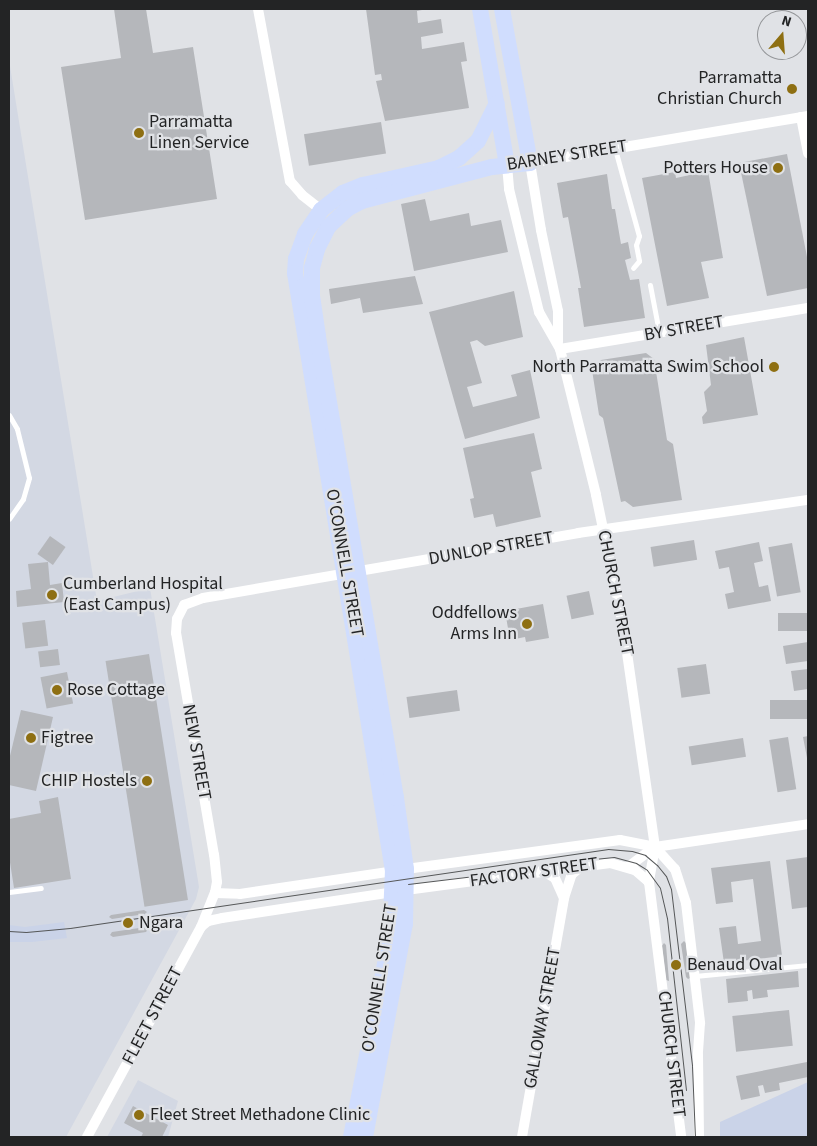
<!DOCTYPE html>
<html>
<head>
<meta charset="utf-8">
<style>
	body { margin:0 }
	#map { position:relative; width:817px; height:1146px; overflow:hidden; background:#e0e2e6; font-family:"Source Sans 3",sans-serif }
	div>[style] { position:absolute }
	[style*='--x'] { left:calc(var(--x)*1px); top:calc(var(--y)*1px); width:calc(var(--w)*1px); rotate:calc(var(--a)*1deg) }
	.built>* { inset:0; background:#d3d8e3 }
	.green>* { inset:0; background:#cad3e8 }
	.building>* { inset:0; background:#b5b7bb; transform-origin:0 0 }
	.service>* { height:5px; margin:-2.5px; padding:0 2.5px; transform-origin:2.5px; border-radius:2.5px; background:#fff }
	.minor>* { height:10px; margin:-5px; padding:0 5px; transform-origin:5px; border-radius:5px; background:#fff }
	.primary>* { height:16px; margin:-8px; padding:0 8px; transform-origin:8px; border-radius:8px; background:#d0ddfe }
	.tram>* { height:1px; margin:-0.5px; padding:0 0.5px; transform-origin:0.5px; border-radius:0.5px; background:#555758 }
	.dots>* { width:14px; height:14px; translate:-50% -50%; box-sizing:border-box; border:2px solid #e0e2e6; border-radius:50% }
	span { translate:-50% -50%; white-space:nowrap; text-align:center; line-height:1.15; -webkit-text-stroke:4.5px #e0e2e6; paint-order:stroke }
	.poi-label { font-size:18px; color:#232425 }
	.right { translate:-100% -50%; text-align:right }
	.left { translate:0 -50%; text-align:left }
	.street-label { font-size:18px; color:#232425 }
	.frame { position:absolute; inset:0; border:10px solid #232425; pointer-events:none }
	.north { position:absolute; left:757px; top:10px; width:50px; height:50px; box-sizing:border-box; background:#e0e2e6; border:1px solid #949699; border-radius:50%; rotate:18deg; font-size:14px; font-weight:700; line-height:20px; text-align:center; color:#232425 }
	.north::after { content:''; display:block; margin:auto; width:18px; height:22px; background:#8e6f12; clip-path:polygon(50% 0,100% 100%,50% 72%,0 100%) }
</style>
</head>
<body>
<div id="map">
	<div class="built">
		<div style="clip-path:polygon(9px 60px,97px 601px,150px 588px,199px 887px,196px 899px,66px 1137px,9px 1137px)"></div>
		<div style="clip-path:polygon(138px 1080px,178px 1101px,168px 1137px,107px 1137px)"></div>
	</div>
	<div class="green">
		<div style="clip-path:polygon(64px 922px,67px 938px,32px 942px,9px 942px,9px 925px,25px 927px)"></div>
		<div style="clip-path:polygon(808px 1082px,808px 1137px,720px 1137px,720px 1122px)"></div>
	</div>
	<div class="building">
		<div style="clip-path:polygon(114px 9px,146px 9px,153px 53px,193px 47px,217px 199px,85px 220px,61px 67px,121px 58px)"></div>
		<div style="clip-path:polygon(366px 9px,427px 9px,417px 11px,418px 23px,441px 19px,443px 33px,421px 37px,422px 49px,464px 42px,467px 61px,461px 62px,469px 108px,385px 121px,376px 81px,382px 80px,381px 74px,375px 75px)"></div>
		<div style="left:381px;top:122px;width:32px;height:78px;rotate:81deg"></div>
		<div style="clip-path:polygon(787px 154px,808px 262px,808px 288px,767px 296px,739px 163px)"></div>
		<div style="clip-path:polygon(708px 171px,723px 258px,701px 262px,709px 298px,667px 306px,642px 178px,675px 172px,676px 178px)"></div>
		<div style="clip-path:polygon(607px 174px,612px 209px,615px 209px,621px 244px,628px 242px,631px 258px,625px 260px,630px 280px,639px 279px,645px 318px,584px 327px,578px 288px,581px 288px,568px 217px,563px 218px,557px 183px)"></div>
		<div style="clip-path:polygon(425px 199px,430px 221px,469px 213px,471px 226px,501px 220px,508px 252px,414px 271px,401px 204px)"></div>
		<div style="clip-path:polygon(415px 276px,423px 304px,363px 313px,360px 298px,331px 304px,329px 289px)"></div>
		<div style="clip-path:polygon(514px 291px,523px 337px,485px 346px,477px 340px,470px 342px,482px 383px,467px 387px,473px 407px,517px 396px,511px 375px,530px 370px,540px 418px,465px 439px,429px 312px)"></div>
		<div style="clip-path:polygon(744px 337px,758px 415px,703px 424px,702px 417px,707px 411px,704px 392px,711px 385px,706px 345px)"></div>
		<div style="clip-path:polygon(646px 353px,654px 359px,667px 440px,673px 444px,682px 500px,633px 507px,625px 501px,621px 502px,603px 418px,599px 415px,592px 370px,601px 360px)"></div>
		<div style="clip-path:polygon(534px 433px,542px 469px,531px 472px,541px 517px,496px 527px,493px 514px,474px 518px,470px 499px,474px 498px,463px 448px)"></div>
		<div style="left:50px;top:536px;width:19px;height:22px;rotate:35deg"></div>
		<div style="left:694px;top:540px;width:20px;height:44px;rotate:81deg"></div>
		<div style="clip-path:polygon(759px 542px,763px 561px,754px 563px,759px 587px,768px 585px,771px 601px,728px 609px,725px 594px,734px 592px,729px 567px,719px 569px,715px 551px)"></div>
		<div style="left:792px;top:543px;width:50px;height:24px;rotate:80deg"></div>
		<div style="clip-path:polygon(48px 562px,50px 585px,62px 583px,64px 602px,17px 607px,16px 591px,31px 589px,28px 564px)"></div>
		<div style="left:589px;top:591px;width:24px;height:23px;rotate:78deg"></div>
		<div style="clip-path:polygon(543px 604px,549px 638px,526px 642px,525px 637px,510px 640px,505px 611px)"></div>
		<div style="left:808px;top:613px;width:18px;height:30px;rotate:90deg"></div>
		<div style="left:45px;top:620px;width:26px;height:23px;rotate:83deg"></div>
		<div style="clip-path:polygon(808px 642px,808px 661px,786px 664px,783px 646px)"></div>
		<div style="left:58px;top:649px;width:16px;height:20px;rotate:83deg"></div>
		<div style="left:149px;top:654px;width:249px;height:44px;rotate:81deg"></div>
		<div style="left:706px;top:664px;width:30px;height:29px;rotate:82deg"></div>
		<div style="clip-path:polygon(808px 669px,808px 689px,794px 691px,791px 671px)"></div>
		<div style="left:67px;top:672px;width:32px;height:27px;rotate:79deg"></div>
		<div style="left:457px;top:690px;width:21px;height:51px;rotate:82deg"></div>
		<div style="left:808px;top:700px;width:19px;height:38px;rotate:90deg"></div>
		<div style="clip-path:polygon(21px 710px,53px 717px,36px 791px,9px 785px,9px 760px)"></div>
		<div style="clip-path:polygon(808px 736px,808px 758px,807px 758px,803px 737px)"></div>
		<div style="left:788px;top:737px;width:53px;height:19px;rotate:81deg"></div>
		<div style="left:743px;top:738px;width:19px;height:55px;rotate:81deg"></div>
		<div style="clip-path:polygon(58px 797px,71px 879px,14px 888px,9px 856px,9px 819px,41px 813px,39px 801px)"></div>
		<div style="clip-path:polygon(808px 857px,808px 907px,792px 909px,786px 860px)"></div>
		<div style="clip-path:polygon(770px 861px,782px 956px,724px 963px,719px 928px,736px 926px,738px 944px,761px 941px,753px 879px,731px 882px,733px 902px,716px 904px,711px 868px)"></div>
		<div style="clip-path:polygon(144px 910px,147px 912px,145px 914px,112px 919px,109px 917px,111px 915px)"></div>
		<div style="clip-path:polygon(146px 927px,148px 929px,146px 932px,113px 937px,110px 935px,112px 932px)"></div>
		<div style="clip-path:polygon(684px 941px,686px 943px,690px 978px,688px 979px,686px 977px,681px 944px)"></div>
		<div style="clip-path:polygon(664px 943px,666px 945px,669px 981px,666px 980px,662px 946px)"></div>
		<div style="clip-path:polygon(798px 971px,799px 987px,767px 990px,768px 997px,753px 999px,752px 990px,747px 991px,748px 1001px,728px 1003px,726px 979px)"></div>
		<div style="left:789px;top:1010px;width:36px;height:57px;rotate:84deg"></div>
		<div style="clip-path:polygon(807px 1062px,808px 1077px,779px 1083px,780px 1090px,765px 1093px,763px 1085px,758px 1086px,760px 1096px,741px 1100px,736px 1076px)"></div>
		<div style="clip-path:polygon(133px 1106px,168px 1125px,162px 1137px,141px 1137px,143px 1133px,124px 1123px)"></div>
	</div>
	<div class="service">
		<div style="--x:615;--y:149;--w:90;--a:74.6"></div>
		<div style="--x:639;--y:236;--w:9;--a:108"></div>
		<div style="--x:636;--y:245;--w:16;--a:79"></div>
		<div style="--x:639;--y:261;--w:9;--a:131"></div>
		<div style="--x:650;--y:285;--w:48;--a:79.2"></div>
		<div style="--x:9;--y:415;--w:16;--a:60"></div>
		<div style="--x:17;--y:429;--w:50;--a:76.2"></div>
		<div style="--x:29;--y:478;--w:22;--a:106"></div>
		<div style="--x:23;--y:499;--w:24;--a:125"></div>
		<div style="--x:9;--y:892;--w:32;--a:-7"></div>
		<div style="--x:695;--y:976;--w:114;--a:-5.6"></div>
	</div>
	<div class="minor">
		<div style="--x:258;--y:9;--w:175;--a:79.5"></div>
		<div style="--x:290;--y:181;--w:18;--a:49"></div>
		<div style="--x:302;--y:195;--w:24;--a:38"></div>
		<div style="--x:801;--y:117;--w:37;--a:79"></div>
		<div style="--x:507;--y:165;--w:24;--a:85"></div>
		<div style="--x:509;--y:189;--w:127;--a:76.3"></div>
		<div style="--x:539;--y:312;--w:43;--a:60.4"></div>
		<div style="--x:560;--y:349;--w:150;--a:76.1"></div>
		<div style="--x:596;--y:495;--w:133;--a:78.3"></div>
		<div style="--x:623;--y:625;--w:224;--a:81.8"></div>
		<div style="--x:655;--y:847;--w:36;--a:100"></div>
		<div style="--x:649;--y:882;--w:257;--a:82.8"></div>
		<div style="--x:558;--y:342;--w:31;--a:-90"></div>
		<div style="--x:558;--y:311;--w:83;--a:-101.9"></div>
		<div style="--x:541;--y:230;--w:68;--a:-99.3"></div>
		<div style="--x:530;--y:163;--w:282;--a:-9.6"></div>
		<div style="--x:560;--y:349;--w:251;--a:-9.4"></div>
		<div style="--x:655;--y:847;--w:30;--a:48"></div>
		<div style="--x:675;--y:869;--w:36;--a:72"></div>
		<div style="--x:686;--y:903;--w:121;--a:83.3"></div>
		<div style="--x:700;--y:1023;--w:32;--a:94"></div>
		<div style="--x:698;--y:1055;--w:82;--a:89.3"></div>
		<div style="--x:628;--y:867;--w:34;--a:-37"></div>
		<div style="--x:406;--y:869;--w:216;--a:-7.7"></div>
		<div style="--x:620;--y:840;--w:36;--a:11"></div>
		<div style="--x:655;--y:847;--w:155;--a:-8.5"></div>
		<div style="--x:542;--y:870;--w:15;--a:32"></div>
		<div style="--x:555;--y:878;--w:22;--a:66"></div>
		<div style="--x:406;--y:890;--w:206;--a:-7.5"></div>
		<div style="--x:610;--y:863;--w:26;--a:16"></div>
		<div style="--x:635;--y:870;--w:18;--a:41"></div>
		<div style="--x:215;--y:893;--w:25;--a:2"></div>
		<div style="--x:240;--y:894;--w:155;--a:-8.5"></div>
		<div style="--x:202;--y:926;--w:8;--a:-40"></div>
		<div style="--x:208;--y:921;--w:14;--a:-12"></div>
		<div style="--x:222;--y:918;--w:173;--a:-8.6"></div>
		<div style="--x:87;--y:1137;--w:239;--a:-61.5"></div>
		<div style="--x:201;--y:927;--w:37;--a:-68"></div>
		<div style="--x:215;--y:893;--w:11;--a:-80"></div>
		<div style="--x:217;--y:882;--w:27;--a:-96"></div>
		<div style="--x:214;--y:855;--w:225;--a:-99.7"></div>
		<div style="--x:176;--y:633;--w:14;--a:-86"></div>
		<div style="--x:177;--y:619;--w:16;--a:-63"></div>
		<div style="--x:184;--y:605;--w:20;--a:-20"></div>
		<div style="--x:203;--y:598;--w:381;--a:-9.8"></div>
		<div style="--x:578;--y:533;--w:232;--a:-8.2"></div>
		<div style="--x:522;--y:1137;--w:243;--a:-80"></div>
		<div style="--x:564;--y:898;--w:25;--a:-72"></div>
		<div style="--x:572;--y:874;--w:14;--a:-39"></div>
	</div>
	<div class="primary">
		<div style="--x:480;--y:9;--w:158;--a:80.2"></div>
		<div style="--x:351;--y:1137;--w:202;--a:-78.9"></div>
		<div style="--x:390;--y:939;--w:68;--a:-87.5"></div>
		<div style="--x:393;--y:871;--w:606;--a:-99.31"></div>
		<div style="--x:295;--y:273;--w:14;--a:-86"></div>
		<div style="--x:296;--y:259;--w:27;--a:-70"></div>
		<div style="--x:305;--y:234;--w:29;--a:-56"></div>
		<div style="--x:321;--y:210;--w:28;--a:-38"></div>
		<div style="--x:343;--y:193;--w:22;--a:-22"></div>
		<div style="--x:363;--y:185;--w:78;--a:-12.6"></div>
		<div style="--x:439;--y:168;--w:22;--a:-27"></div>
		<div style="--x:459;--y:158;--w:25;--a:-42"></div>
		<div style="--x:478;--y:141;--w:42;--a:-63.4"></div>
		<div style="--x:365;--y:1137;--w:217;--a:-79.4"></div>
		<div style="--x:405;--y:924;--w:55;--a:-89"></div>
		<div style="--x:406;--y:869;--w:72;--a:-98"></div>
		<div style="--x:396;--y:798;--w:469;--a:-99.6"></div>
		<div style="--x:318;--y:336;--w:40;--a:-98.5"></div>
		<div style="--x:312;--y:296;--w:28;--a:-90"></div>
		<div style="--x:312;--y:268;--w:20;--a:-75"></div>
		<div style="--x:317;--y:249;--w:25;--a:-63"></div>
		<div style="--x:328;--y:227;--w:26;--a:-43"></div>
		<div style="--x:347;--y:209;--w:17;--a:-28"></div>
		<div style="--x:362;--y:201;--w:134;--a:-14.7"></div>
		<div style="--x:492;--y:167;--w:38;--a:-6"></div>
		<div style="--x:530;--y:163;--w:157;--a:-100.3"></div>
	</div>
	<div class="tram">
		<div style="--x:594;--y:859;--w:20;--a:-6"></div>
		<div style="--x:614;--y:857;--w:23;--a:15"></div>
		<div style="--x:636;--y:863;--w:13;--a:32"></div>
		<div style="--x:647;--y:870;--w:22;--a:54"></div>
		<div style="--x:660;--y:888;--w:31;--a:77"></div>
		<div style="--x:667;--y:918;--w:173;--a:83.7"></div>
		<div style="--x:408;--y:884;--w:100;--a:-6.9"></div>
		<div style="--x:9;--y:931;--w:17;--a:3"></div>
		<div style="--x:26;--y:932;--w:44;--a:-5.2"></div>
		<div style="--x:70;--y:928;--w:544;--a:-8.35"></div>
		<div style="--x:608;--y:849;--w:24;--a:5"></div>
		<div style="--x:632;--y:851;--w:14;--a:17"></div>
		<div style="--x:645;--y:855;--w:16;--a:40"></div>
		<div style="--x:657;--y:865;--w:14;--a:51"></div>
		<div style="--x:666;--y:876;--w:14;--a:69"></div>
		<div style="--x:671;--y:889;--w:178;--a:83.2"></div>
		<div style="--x:692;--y:1066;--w:71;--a:87.6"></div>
	</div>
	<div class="dots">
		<div style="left:792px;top:89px;background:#8e6f12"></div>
		<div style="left:139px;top:133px;background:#8e6f12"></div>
		<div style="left:778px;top:168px;background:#8e6f12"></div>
		<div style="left:774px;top:367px;background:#8e6f12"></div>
		<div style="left:52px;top:595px;background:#8e6f12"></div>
		<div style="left:527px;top:624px;background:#8e6f12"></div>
		<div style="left:57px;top:690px;background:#8e6f12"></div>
		<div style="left:31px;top:738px;background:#8e6f12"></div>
		<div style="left:147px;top:781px;background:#8e6f12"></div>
		<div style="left:128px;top:923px;background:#8e6f12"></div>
		<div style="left:676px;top:965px;background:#8e6f12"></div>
		<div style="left:139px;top:1115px;background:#8e6f12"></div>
	</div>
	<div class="poi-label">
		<span class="right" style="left:782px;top:89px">Parramatta<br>Christian Church</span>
		<span class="left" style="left:149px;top:133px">Parramatta<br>Linen Service</span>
		<span class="right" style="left:768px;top:168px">Potters House</span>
		<span class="right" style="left:764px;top:367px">North Parramatta Swim School</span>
		<span class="left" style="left:63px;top:595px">Cumberland Hospital<br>(East Campus)</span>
		<span class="right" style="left:517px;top:624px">Oddfellows<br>Arms Inn</span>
		<span class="left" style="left:67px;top:690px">Rose Cottage</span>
		<span class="left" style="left:41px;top:738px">Figtree</span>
		<span class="right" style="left:137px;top:781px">CHIP Hostels</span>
		<span class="left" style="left:139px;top:923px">Ngara</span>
		<span class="left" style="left:687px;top:965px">Benaud Oval</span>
		<span class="left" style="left:150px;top:1115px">Fleet Street Methadone Clinic</span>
	</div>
	<div class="street-label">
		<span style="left:567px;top:156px;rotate:-9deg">BARNEY STREET</span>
		<span style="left:684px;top:329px;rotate:-10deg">BY STREET</span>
		<span style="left:491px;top:549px;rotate:-10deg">DUNLOP STREET</span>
		<span style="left:344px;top:563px;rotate:80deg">O'CONNELL STREET</span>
		<span style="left:615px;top:593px;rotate:79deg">CHURCH STREET</span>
		<span style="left:196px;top:752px;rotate:80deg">NEW STREET</span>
		<span style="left:534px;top:873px;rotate:-8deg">FACTORY STREET</span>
		<span style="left:380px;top:978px;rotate:-81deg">O'CONNELL STREET</span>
		<span style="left:153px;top:1016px;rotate:-62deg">FLEET STREET</span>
		<span style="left:543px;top:1018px;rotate:-80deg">GALLOWAY STREET</span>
		<span style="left:671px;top:1054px;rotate:83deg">CHURCH STREET</span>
	</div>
	<div class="frame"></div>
	<div class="north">N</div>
</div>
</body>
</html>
